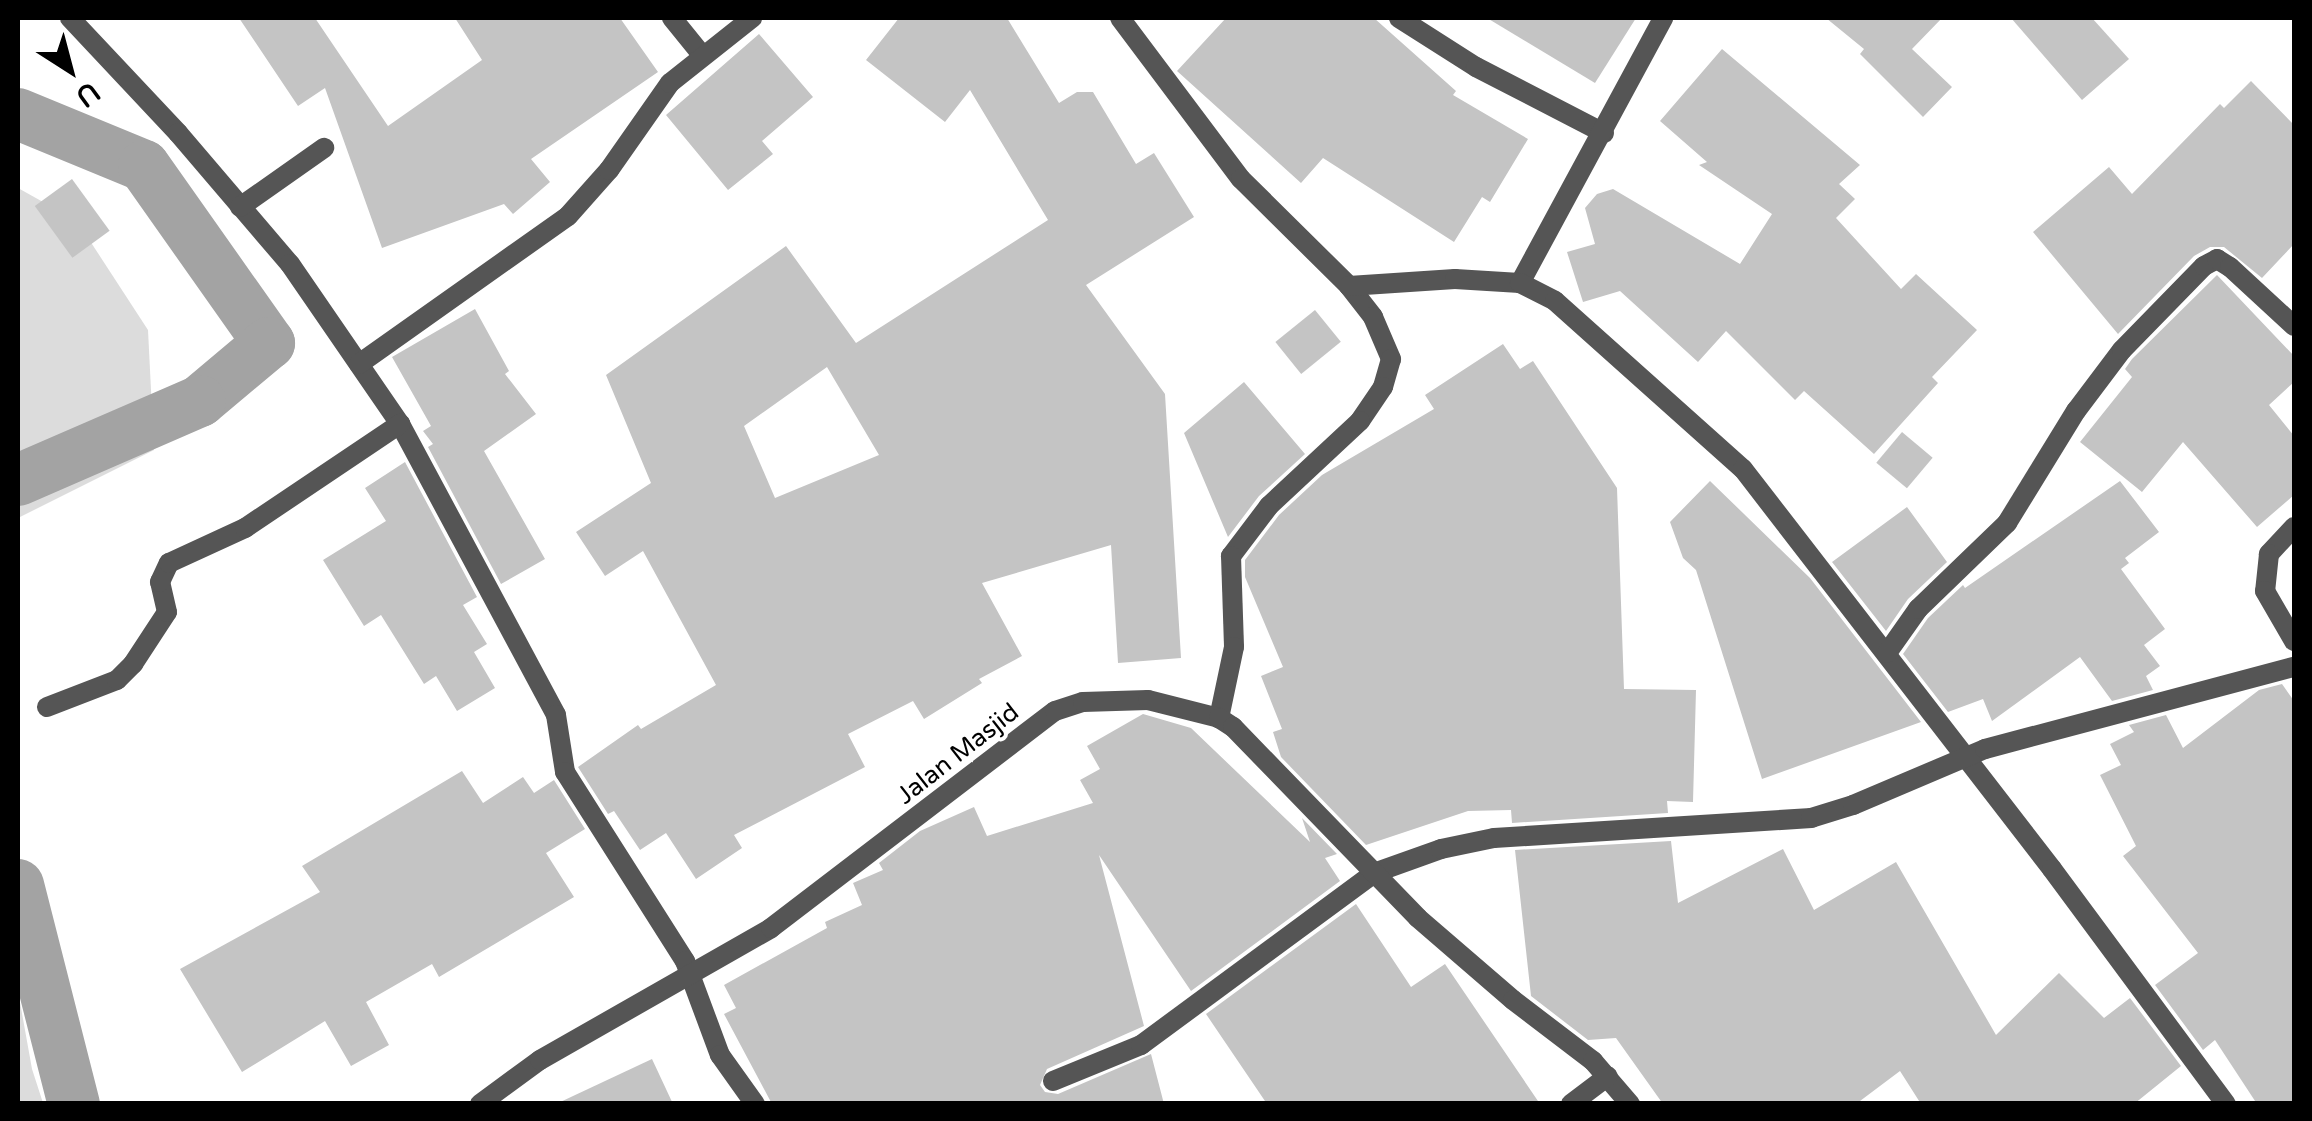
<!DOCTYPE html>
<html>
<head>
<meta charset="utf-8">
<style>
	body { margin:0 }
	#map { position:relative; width:2312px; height:1121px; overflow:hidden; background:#fff; font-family:"Varela Round",sans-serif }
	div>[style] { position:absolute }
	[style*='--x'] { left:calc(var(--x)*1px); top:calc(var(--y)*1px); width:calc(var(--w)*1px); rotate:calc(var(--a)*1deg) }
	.green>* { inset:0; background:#dcdcdc }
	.canal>* { height:52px; margin:-26px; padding:0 26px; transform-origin:26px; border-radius:26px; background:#a3a3a3 }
	.building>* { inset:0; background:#c4c4c4; transform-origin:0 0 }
	.street>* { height:20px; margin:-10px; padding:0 10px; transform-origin:10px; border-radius:10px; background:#555 }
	span { translate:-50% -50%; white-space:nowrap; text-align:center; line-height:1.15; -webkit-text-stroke:8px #fff; paint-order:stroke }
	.street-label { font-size:25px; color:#000 }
	.frame { position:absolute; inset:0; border:20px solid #000; pointer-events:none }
	.north { position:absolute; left:20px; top:20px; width:100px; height:100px; -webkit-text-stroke:8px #fff; paint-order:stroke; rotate:144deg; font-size:28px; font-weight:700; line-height:40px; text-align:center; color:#000 }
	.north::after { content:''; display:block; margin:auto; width:35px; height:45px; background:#000; clip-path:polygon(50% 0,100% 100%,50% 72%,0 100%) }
</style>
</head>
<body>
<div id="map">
	<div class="green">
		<div style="clip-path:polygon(18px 188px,77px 221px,148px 330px,154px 450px,18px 518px)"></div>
		<div style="clip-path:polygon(18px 991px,32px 1069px,43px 1103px,18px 1103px)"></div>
	</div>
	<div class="canal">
		<div style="--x:18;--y:114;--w:136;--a:22.4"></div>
		<div style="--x:144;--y:166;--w:217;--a:54.8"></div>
		<div style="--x:269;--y:343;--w:90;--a:140"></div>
		<div style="--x:200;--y:401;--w:198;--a:156.5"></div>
		<div style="--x:18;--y:885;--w:226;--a:75.7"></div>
	</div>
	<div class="building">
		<div style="clip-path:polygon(239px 18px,315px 18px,388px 126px,482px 60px,455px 18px,620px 18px,658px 72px,531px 159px,550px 182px,513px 214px,504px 204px,382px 248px,325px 88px,298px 106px)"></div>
		<div style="clip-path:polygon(evenodd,899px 18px,1007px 18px,1059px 103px,1077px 92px,1093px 92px,1136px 164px,1154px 153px,1194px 217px,1086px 285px,1165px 394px,1181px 658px,1118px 663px,1111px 545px,982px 583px,1022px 656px,979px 679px,982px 683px,924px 719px,913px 701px,848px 734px,865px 767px,734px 835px,742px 848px,696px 879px,666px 833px,640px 850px,614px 811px,608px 814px,578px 767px,638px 725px,641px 729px,716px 685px,643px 551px,605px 576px,576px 532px,651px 483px,606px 375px,786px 246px,856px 343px,1048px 220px,970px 90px,945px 122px,866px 60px,899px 18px,827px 367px,879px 455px,775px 498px,744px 426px,827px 367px)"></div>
		<div style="clip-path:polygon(1226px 18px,1374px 18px,1456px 91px,1453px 95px,1528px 139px,1490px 202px,1482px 197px,1454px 242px,1323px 158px,1301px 183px,1177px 71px)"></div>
		<div style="clip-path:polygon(1487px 18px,1636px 18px,1595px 83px)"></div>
		<div style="clip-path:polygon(1826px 18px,1942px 18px,1912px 49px,1952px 87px,1923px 117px,1860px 54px,1864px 49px)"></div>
		<div style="clip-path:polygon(2011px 18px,2092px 18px,2129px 59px,2082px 100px)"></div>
		<div style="clip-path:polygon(759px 34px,813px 97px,762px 141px,773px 154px,728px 190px,666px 115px)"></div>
		<div style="clip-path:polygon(1722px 49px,1860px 165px,1839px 184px,1855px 199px,1836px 218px,1901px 289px,1916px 274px,1977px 330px,1932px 377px,1938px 383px,1874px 454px,1804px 391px,1795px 400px,1726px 331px,1698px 362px,1620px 291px,1583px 302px,1567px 252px,1595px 244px,1585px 208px,1597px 194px,1613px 189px,1740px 264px,1772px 214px,1699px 165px,1707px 162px,1660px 121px)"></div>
		<div style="clip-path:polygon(2251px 81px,2294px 125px,2294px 244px,2262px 278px,2224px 247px,2210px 247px,2194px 256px,2118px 334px,2033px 232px,2109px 167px,2132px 194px,2220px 104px,2224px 108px)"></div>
		<div style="left:72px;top:179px;width:64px;height:46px;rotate:54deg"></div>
		<div style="clip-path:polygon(2217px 275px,2294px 356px,2294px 382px,2269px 405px,2294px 436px,2294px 495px,2257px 527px,2183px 442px,2142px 492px,2080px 442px,2132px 377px,2125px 369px,2132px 359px)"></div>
		<div style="clip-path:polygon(475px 309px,509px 371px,505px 374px,536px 414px,484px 451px,545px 559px,501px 584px,428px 447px,433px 444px,423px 431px,431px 426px,392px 357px)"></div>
		<div style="left:1315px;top:310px;width:41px;height:51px;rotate:51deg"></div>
		<div style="clip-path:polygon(1503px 344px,1520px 369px,1533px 361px,1617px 488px,1624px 689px,1696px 690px,1693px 802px,1667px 801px,1668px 813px,1512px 823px,1511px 810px,1468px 811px,1366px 845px,1281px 757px,1273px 732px,1282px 729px,1261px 676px,1283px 667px,1245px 577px,1245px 560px,1279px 515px,1322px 475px,1434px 409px,1425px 395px)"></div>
		<div style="clip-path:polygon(1244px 382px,1305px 454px,1259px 496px,1228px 537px,1184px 433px)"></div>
		<div style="left:1902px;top:432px;width:40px;height:40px;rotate:40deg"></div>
		<div style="clip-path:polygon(405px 462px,477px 597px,463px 605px,487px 644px,474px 652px,495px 688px,457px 711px,436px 676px,424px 684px,381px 615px,364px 626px,323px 560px,386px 521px,365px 488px)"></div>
		<div style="clip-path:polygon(1710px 481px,1810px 578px,1921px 722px,1762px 779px,1696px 570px,1683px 558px,1670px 522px)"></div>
		<div style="clip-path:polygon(2120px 481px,2159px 532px,2125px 558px,2129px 563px,2121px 569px,2165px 629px,2144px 645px,2160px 666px,2146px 676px,2153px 690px,2112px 701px,2080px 657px,1992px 721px,1983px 699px,1948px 712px,1903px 654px,1928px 618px,1963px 585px,1965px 588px)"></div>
		<div style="clip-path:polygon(1907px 507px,1947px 562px,1908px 599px,1886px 631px,1832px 562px)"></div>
		<div style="clip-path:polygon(2282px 684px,2294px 701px,2294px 1104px,2257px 1104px,2215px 1040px,2203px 1050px,2155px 985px,2198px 953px,2123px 856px,2136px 846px,2100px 775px,2121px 765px,2110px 744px,2134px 732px,2129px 725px,2166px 715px,2183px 748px,2259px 690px)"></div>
		<div style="clip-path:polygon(1143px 714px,1191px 728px,1310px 842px,1302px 818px,1337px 854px,1325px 858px,1340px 881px,1191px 991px,1099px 855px,1144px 1026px,1047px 1069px,1040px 1085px,1045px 1092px,1058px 1094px,1151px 1054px,1164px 1104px,772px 1104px,724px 1014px,736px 1008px,724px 985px,827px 928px,825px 922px,862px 905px,853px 883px,883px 870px,879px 863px,920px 831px,974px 807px,987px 836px,1093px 803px,1080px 780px,1100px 769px,1087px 746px)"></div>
		<div style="clip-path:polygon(462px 771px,483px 803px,523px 777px,534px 793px,554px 780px,585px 829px,546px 853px,574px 897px,439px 977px,432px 964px,366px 1002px,389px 1045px,351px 1066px,325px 1021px,242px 1072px,180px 969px,320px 892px,302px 866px)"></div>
		<div style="clip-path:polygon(1671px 841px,1678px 903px,1783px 849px,1814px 910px,1896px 862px,1996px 1035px,2059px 973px,2104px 1018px,2130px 998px,2181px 1066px,2134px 1104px,1921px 1104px,1900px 1071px,1856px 1104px,1663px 1104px,1616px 1038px,1588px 1040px,1531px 996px,1515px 850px)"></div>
		<div style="clip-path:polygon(1356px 904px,1411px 987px,1445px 964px,1540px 1104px,1267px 1104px,1206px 1014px)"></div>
		<div style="clip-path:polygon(652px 1059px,673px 1104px,556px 1104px)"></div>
	</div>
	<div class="street">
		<div style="--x:70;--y:18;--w:158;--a:46.8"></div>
		<div style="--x:178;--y:133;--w:172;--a:49.5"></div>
		<div style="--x:290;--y:264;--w:194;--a:55.5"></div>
		<div style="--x:400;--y:424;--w:330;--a:61.8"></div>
		<div style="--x:556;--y:715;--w:58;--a:81"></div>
		<div style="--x:565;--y:772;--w:224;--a:57.6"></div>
		<div style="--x:685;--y:961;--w:100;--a:69.6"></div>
		<div style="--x:720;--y:1055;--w:60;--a:54.5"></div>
		<div style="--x:672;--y:18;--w:48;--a:51"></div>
		<div style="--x:1120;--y:18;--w:201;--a:53.1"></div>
		<div style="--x:1241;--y:179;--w:152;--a:44.7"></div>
		<div style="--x:1349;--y:286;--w:39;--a:52"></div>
		<div style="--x:1373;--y:317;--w:46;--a:66.8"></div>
		<div style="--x:1391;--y:359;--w:29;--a:106"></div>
		<div style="--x:1383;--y:387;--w:41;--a:124.1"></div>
		<div style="--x:1360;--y:421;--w:125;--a:137"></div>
		<div style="--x:1269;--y:506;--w:63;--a:127.2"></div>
		<div style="--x:1231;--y:556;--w:91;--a:88.1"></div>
		<div style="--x:1234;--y:647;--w:73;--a:101.9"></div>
		<div style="--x:1399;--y:18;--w:91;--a:32.5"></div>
		<div style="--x:1476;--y:67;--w:144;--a:27.3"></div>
		<div style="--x:240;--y:207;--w:103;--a:-35.1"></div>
		<div style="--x:1520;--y:283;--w:301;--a:-61.6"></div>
		<div style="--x:1349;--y:286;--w:106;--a:-3.8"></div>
		<div style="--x:1455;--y:279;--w:65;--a:3.5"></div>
		<div style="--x:1520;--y:283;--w:39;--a:27"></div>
		<div style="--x:1555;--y:301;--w:252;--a:41.8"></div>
		<div style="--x:1743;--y:469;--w:505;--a:52.31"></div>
		<div style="--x:2052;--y:869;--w:292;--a:53.5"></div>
		<div style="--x:359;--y:364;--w:256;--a:-35.3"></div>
		<div style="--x:568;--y:216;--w:62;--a:-48.3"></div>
		<div style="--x:609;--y:170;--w:106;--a:-55"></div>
		<div style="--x:670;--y:83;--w:105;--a:-38.4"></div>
		<div style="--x:2294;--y:527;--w:37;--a:133"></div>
		<div style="--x:2269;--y:554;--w:37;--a:96"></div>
		<div style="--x:2265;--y:591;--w:58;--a:59.9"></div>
		<div style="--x:1887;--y:653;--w:54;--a:-54.8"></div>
		<div style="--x:1918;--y:609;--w:124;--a:-44"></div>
		<div style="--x:2007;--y:523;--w:132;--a:-58.4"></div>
		<div style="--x:2076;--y:411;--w:76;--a:-53"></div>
		<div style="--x:2122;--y:350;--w:117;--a:-45.7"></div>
		<div style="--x:2204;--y:266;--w:15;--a:-28"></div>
		<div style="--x:2217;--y:259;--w:15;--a:32"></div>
		<div style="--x:2230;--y:267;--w:87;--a:42.7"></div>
		<div style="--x:47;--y:707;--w:75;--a:-21.1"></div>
		<div style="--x:117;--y:680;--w:23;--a:-45"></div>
		<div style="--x:133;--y:664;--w:62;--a:-56.8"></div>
		<div style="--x:167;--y:612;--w:31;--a:-103"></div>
		<div style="--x:160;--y:582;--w:21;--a:-65"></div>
		<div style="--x:169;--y:563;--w:84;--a:-24.7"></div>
		<div style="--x:245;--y:528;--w:187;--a:-33.9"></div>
		<div style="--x:1053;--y:1081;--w:95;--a:-22.2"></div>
		<div style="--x:1141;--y:1045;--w:290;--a:-36.4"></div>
		<div style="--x:1374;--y:873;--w:71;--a:-19.7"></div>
		<div style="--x:1441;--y:849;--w:54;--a:-11.7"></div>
		<div style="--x:1494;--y:838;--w:318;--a:-3.6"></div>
		<div style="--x:1811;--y:818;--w:44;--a:-17.2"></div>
		<div style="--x:1853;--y:805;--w:143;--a:-23"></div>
		<div style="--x:1985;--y:749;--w:320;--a:-14.9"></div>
		<div style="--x:480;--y:1104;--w:74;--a:-36.3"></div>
		<div style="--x:540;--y:1060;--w:266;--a:-29.7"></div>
		<div style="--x:771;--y:928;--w:357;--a:-37.4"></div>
		<div style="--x:1055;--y:711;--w:29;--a:-18"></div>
		<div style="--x:1083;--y:702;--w:65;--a:-1.8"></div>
		<div style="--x:1148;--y:700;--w:73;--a:14.2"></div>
		<div style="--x:1219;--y:718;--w:17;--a:33"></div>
		<div style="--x:1233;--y:727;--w:266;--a:45.9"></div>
		<div style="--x:1418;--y:918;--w:125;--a:40.8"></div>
		<div style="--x:1513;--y:1000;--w:101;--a:37.3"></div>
		<div style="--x:1593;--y:1061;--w:57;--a:49.3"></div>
		<div style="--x:1571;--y:1104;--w:46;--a:-37.1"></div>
	</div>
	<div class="street-label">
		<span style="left:958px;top:754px;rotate:-38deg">Jalan Masjid</span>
	</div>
	<div class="frame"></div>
	<div class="north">U</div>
</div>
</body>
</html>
